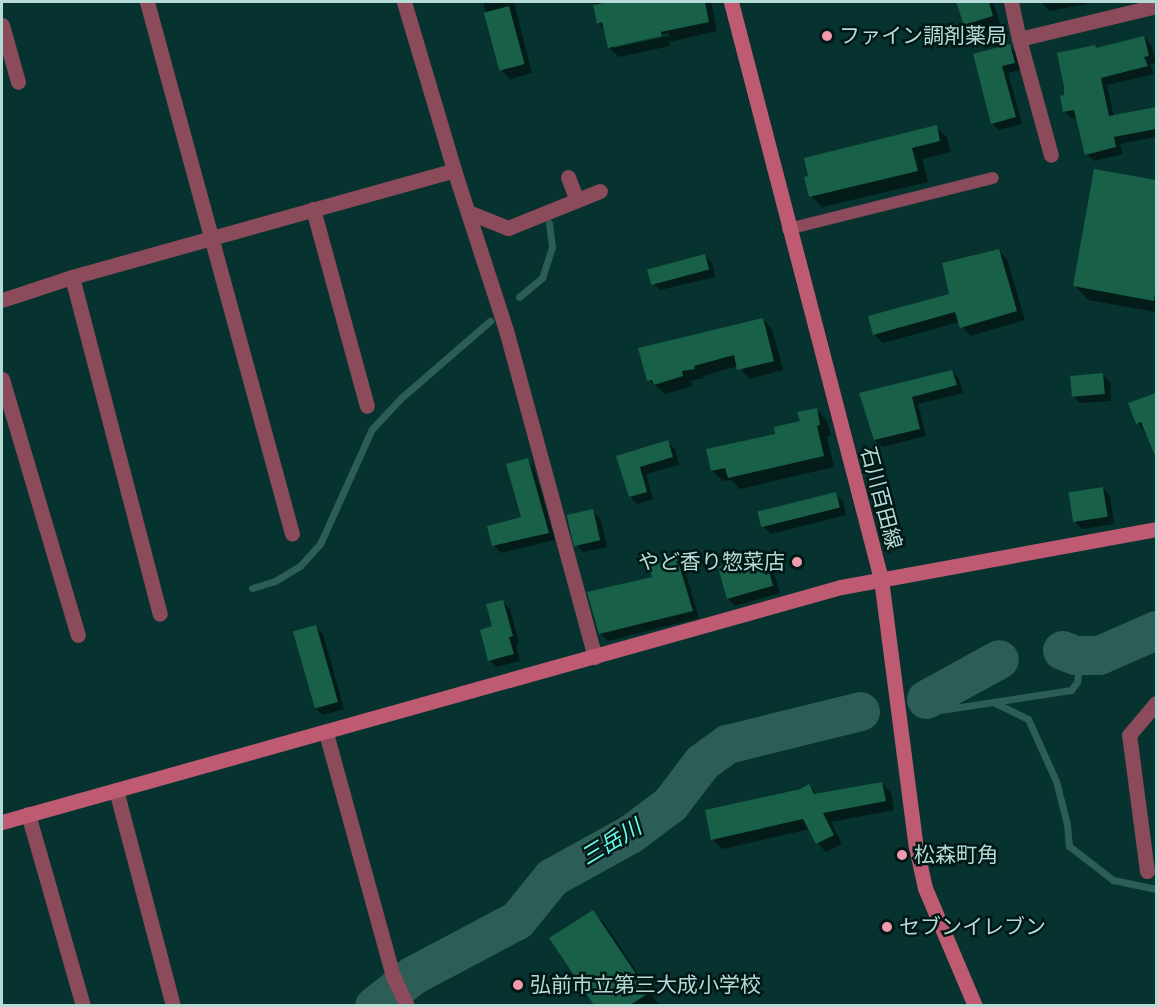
<!DOCTYPE html>
<html>
<head>
<meta charset="utf-8">
<style>
	body { margin:0 }
	#map { position:relative; width:1158px; height:1007px; overflow:hidden; background:#06332f; font-family:Montserrat,"Noto Sans JP",sans-serif }
	div>[style] { position:absolute }
	[style*='--x'] { left:calc(var(--x)*1px); top:calc(var(--y)*1px); width:calc(var(--w)*1px); rotate:calc(var(--a)*1deg) }
	.shadow>* { inset:0; background:#0007 }
	.stream>* { height:7px; margin:-3.5px; padding:0 3.5px; transform-origin:3.5px; border-radius:3.5px; background:#2c5d57 }
	.river>* { height:39px; margin:-19.5px; padding:0 19.5px; transform-origin:19.5px; border-radius:19.5px; background:#2c5d57 }
	.building>* { inset:0; background:#186048; transform-origin:0 0 }
	.lane>* { height:12px; margin:-6px; padding:0 6px; transform-origin:6px; border-radius:6px; background:#8b4b5a }
	.street>* { height:15px; margin:-7.5px; padding:0 7.5px; transform-origin:7.5px; border-radius:7.5px; background:#8b4b5a }
	.secondary>* { height:15px; margin:-7.5px; padding:0 7.5px; transform-origin:7.5px; border-radius:7.5px; background:#bf5a73 }
	.dots>* { width:16px; height:16px; translate:-50% -50%; box-sizing:border-box; border:3px solid #011816; border-radius:50% }
	span { translate:-50% -50%; white-space:nowrap; text-align:center; line-height:1.15; -webkit-text-stroke:5px #011816; paint-order:stroke }
	.poi-label { font-size:21px; color:#b6dbd6 }
	.left { translate:0 -50%; text-align:left }
	.right { translate:-100% -50%; text-align:right }
	.street-label { font-size:21px; color:#b6dbd6 }
	.water-label { font-size:22px; color:#65ffef; font-style:italic }
	.frame { position:absolute; inset:0; border:3px solid #b6dbd6; pointer-events:none }
</style>
</head>
<body>
<div id="map">
	<div class="shadow">
		<div style="clip-path:polygon(483px 2px,514px 2px,532px 73px,510px 79px,501px 70px)"></div>
		<div style="clip-path:polygon(evenodd,594px 2px,711px 2px,717px 31px,669px 42px,670px 46px,619px 57px,609px 47px,605px 30px,598px 23px,594px 2px,669px 33px,669px 36px,614px 48px,614px 45px,669px 33px)"></div>
		<div style="clip-path:polygon(958px 2px,993px 2px,1000px 23px,971px 32px,964px 25px)"></div>
		<div style="clip-path:polygon(1041px 2px,1097px 2px,1049px 11px)"></div>
		<div style="clip-path:polygon(1144px 37px,1151px 45px,1156px 63px,1150px 64px,1154px 74px,1107px 85px,1114px 117px,1156px 108px,1156px 137px,1120px 144px,1123px 154px,1094px 161px,1086px 154px,1077px 117px,1072px 119px,1065px 111px,1066px 96px,1097px 49px)"></div>
		<div style="clip-path:polygon(1009px 46px,1017px 53px,1021px 70px,1008px 73px,1022px 124px,999px 130px,992px 123px,974px 55px)"></div>
		<div style="clip-path:polygon(936px 127px,947px 138px,951px 152px,922px 159px,928px 182px,822px 207px,811px 196px)"></div>
		<div style="clip-path:polygon(1095px 170px,1156px 181px,1156px 312px,1088px 300px,1075px 286px)"></div>
		<div style="clip-path:polygon(998px 250px,1007px 259px,1025px 320px,970px 336px,959px 322px,883px 343px,874px 334px,951px 295px)"></div>
		<div style="clip-path:polygon(704px 255px,712px 263px,715px 277px,660px 290px,653px 283px)"></div>
		<div style="clip-path:polygon(763px 319px,772px 329px,783px 370px,749px 379px,738px 366px,703px 376px,704px 378px,691px 381px,692px 386px,665px 394px,649px 380px)"></div>
		<div style="clip-path:polygon(952px 371px,959px 379px,963px 393px,918px 404px,926px 436px,882px 447px,875px 440px,861px 394px)"></div>
		<div style="clip-path:polygon(1102px 374px,1110px 382px,1111px 401px,1080px 403px,1073px 396px)"></div>
		<div style="clip-path:polygon(1156px 394px,1156px 447px,1138px 423px,1130px 404px)"></div>
		<div style="clip-path:polygon(816px 409px,827px 421px,831px 436px,827px 437px,834px 467px,740px 489px,731px 480px,723px 481px,712px 470px,801px 422px)"></div>
		<div style="clip-path:polygon(667px 442px,675px 449px,679px 465px,646px 474px,653px 499px,637px 504px,630px 496px,618px 457px)"></div>
		<div style="clip-path:polygon(527px 460px,534px 467px,555px 540px,501px 553px,494px 545px,523px 518px)"></div>
		<div style="clip-path:polygon(1103px 488px,1110px 496px,1114px 524px,1082px 529px,1075px 522px)"></div>
		<div style="clip-path:polygon(835px 494px,843px 501px,846px 515px,771px 534px,764px 527px)"></div>
		<div style="clip-path:polygon(592px 511px,600px 518px,607px 547px,583px 552px,576px 545px)"></div>
		<div style="clip-path:polygon(764px 556px,771px 563px,780px 593px,735px 606px,727px 598px)"></div>
		<div style="clip-path:polygon(677px 560px,684px 567px,699px 618px,608px 641px,600px 634px,654px 578px)"></div>
		<div style="clip-path:polygon(502px 602px,510px 609px,519px 643px,516px 644px,520px 661px,497px 667px,489px 660px,494px 627px)"></div>
		<div style="clip-path:polygon(315px 627px,323px 634px,344px 709px,323px 715px,315px 708px,295px 633px)"></div>
		<div style="clip-path:polygon(882px 783px,891px 793px,894px 810px,831px 822px,842px 844px,826px 852px,817px 843px,810px 829px,722px 849px,713px 840px,706px 812px,809px 786px,818px 795px)"></div>
		<div style="clip-path:polygon(592px 912px,604px 923px,659px 1005px,596px 1006px,551px 939px)"></div>
	</div>
	<div class="stream">
		<div style="--x:519;--y:297;--w:30;--a:-40"></div>
		<div style="--x:542;--y:278;--w:33;--a:-72"></div>
		<div style="--x:552;--y:247;--w:24;--a:-97"></div>
		<div style="--x:252;--y:588;--w:24;--a:-17"></div>
		<div style="--x:275;--y:581;--w:29;--a:-31"></div>
		<div style="--x:300;--y:566;--w:30;--a:-48"></div>
		<div style="--x:320;--y:544;--w:126;--a:-65.7"></div>
		<div style="--x:372;--y:429;--w:42;--a:-46.9"></div>
		<div style="--x:401;--y:398;--w:118;--a:-40.9"></div>
		<div style="--x:993;--y:702;--w:79;--a:-8.7"></div>
		<div style="--x:1071;--y:690;--w:10;--a:-53"></div>
		<div style="--x:1077;--y:682;--w:17;--a:-83"></div>
		<div style="--x:1079;--y:665;--w:11;--a:-52"></div>
		<div style="--x:940;--y:710;--w:54;--a:-8.6"></div>
		<div style="--x:993;--y:702;--w:39;--a:26"></div>
		<div style="--x:1028;--y:719;--w:68;--a:65.7"></div>
		<div style="--x:1056;--y:781;--w:44;--a:75.7"></div>
		<div style="--x:1067;--y:824;--w:22;--a:85"></div>
		<div style="--x:1069;--y:846;--w:56;--a:37.7"></div>
		<div style="--x:1113;--y:880;--w:44;--a:11.8"></div>
	</div>
	<div class="river">
		<div style="--x:1062;--y:650;--w:14;--a:21"></div>
		<div style="--x:1075;--y:655;--w:24;--a:0"></div>
		<div style="--x:1099;--y:655;--w:62;--a:-23.7"></div>
		<div style="--x:926;--y:699;--w:83;--a:-28.7"></div>
		<div style="--x:374;--y:1006;--w:50;--a:-38.5"></div>
		<div style="--x:413;--y:975;--w:118;--a:-27.9"></div>
		<div style="--x:517;--y:920;--w:55;--a:-50.9"></div>
		<div style="--x:552;--y:877;--w:89;--a:-28.9"></div>
		<div style="--x:630;--y:834;--w:50;--a:-36.9"></div>
		<div style="--x:670;--y:804;--w:53;--a:-52.7"></div>
		<div style="--x:702;--y:762;--w:31;--a:-36"></div>
		<div style="--x:727;--y:744;--w:137;--a:-13.9"></div>
	</div>
	<div class="building">
		<div style="clip-path:polygon(609px 2px,705px 2px,709px 22px,661px 32px,662px 36px,608px 48px,602px 22px,597px 24px,593px 5px)"></div>
		<div style="clip-path:polygon(956px 2px,989px 2px,993px 16px,964px 25px)"></div>
		<div style="left:509px;top:6px;width:60px;height:26px;rotate:75deg"></div>
		<div style="clip-path:polygon(1144px 36px,1149px 56px,1144px 57px,1148px 66px,1101px 78px,1109px 116px,1156px 107px,1156px 129px,1114px 137px,1116px 147px,1085px 155px,1074px 110px,1063px 112px,1060px 96px,1064px 95px,1064px 87px,1057px 53px,1095px 45px,1096px 48px)"></div>
		<div style="clip-path:polygon(1010px 44px,1015px 63px,1002px 66px,1016px 117px,991px 124px,973px 54px)"></div>
		<div style="clip-path:polygon(937px 125px,940px 141px,912px 148px,918px 171px,809px 197px,804px 177px,808px 176px,804px 158px)"></div>
		<div style="clip-path:polygon(1094px 169px,1156px 180px,1156px 285px,1154px 301px,1073px 286px)"></div>
		<div style="clip-path:polygon(999px 249px,1017px 311px,960px 328px,955px 312px,873px 335px,868px 316px,949px 294px,942px 263px)"></div>
		<div style="left:705px;top:254px;width:16px;height:60px;rotate:75deg"></div>
		<div style="clip-path:polygon(763px 318px,774px 361px,737px 370px,734px 355px,694px 366px,695px 369px,682px 371px,683px 376px,654px 385px,652px 380px,647px 381px,638px 348px)"></div>
		<div style="clip-path:polygon(952px 370px,957px 385px,912px 397px,920px 429px,874px 440px,859px 393px)"></div>
		<div style="left:1103px;top:373px;width:21px;height:33px;rotate:85deg"></div>
		<div style="clip-path:polygon(1156px 393px,1156px 458px,1141px 422px,1136px 424px,1128px 403px)"></div>
		<div style="clip-path:polygon(817px 408px,820px 425px,817px 426px,824px 456px,728px 478px,725px 468px,711px 471px,706px 449px,775px 434px,774px 427px,800px 421px,797px 412px)"></div>
		<div style="clip-path:polygon(668px 440px,673px 457px,640px 467px,647px 492px,629px 497px,616px 456px)"></div>
		<div style="clip-path:polygon(528px 458px,549px 533px,492px 546px,487px 526px,521px 517px,506px 464px)"></div>
		<div style="left:1103px;top:487px;width:30px;height:35px;rotate:81deg"></div>
		<div style="left:836px;top:492px;width:16px;height:81px;rotate:76deg"></div>
		<div style="left:593px;top:509px;width:32px;height:27px;rotate:77deg"></div>
		<div style="left:764px;top:554px;width:33px;height:48px;rotate:74deg"></div>
		<div style="clip-path:polygon(677px 558px,693px 611px,599px 634px,587px 592px,652px 577px,649px 566px)"></div>
		<div style="clip-path:polygon(503px 600px,513px 636px,509px 637px,514px 654px,488px 661px,480px 630px,492px 626px,486px 604px)"></div>
		<div style="left:316px;top:625px;width:80px;height:24px;rotate:74deg"></div>
		<div style="clip-path:polygon(882px 782px,886px 801px,823px 813px,834px 835px,816px 844px,803px 819px,711px 840px,705px 810px,800px 789px,809px 784px,814px 794px)"></div>
		<div style="clip-path:polygon(593px 910px,649px 993px,630px 1005px,594px 1005px,549px 938px)"></div>
	</div>
	<div class="lane">
		<div style="--x:788;--y:229;--w:211;--a:-14"></div>
	</div>
	<div class="street">
		<div style="--x:147;--y:2;--w:551;--a:74.75"></div>
		<div style="--x:404;--y:2;--w:175;--a:73.4"></div>
		<div style="--x:454;--y:170;--w:168;--a:72"></div>
		<div style="--x:506;--y:330;--w:339;--a:74.8"></div>
		<div style="--x:1011;--y:2;--w:38;--a:78"></div>
		<div style="--x:1019;--y:39;--w:120;--a:74.6"></div>
		<div style="--x:2;--y:25;--w:59;--a:74.3"></div>
		<div style="--x:1019;--y:39;--w:141;--a:-13.5"></div>
		<div style="--x:568;--y:177;--w:25;--a:69"></div>
		<div style="--x:313;--y:209;--w:204;--a:74.7"></div>
		<div style="--x:468;--y:212;--w:43;--a:21.8"></div>
		<div style="--x:508;--y:228;--w:99;--a:-21.9"></div>
		<div style="--x:72;--y:277;--w:348;--a:75.4"></div>
		<div style="--x:2;--y:300;--w:74;--a:-18.2"></div>
		<div style="--x:72;--y:277;--w:397;--a:-15.6"></div>
		<div style="--x:2;--y:379;--w:267;--a:73.5"></div>
		<div style="--x:326;--y:733;--w:252;--a:74.6"></div>
		<div style="--x:393;--y:976;--w:33;--a:65"></div>
		<div style="--x:116;--y:790;--w:223;--a:75.2"></div>
		<div style="--x:28;--y:814;--w:200;--a:74"></div>
		<div style="--x:1147;--y:871;--w:137;--a:-97.5"></div>
		<div style="--x:1129;--y:735;--w:42;--a:-49.8"></div>
	</div>
	<div class="secondary">
		<div style="--x:731;--y:2;--w:596;--a:75.43"></div>
		<div style="--x:881;--y:579;--w:270;--a:82.6"></div>
		<div style="--x:916;--y:847;--w:42;--a:77.6"></div>
		<div style="--x:925;--y:888;--w:128;--a:67"></div>
		<div style="--x:2;--y:822;--w:871;--a:-15.65"></div>
		<div style="--x:841;--y:587;--w:320;--a:-10.4"></div>
	</div>
	<div class="dots">
		<div style="left:827px;top:36px;background:#f29aad"></div>
		<div style="left:797px;top:562px;background:#f29aad"></div>
		<div style="left:902px;top:855px;background:#f29aad"></div>
		<div style="left:887px;top:927px;background:#f29aad"></div>
		<div style="left:518px;top:985px;background:#f29aad"></div>
	</div>
	<div class="poi-label">
		<span class="left" style="left:839px;top:36px">ファイン調剤薬局</span>
		<span class="right" style="left:785px;top:562px">やど香り惣菜店</span>
		<span class="left" style="left:914px;top:855px">松森町角</span>
		<span class="left" style="left:899px;top:927px">セブンイレブン</span>
		<span class="left" style="left:530px;top:985px">弘前市立第三大成小学校</span>
	</div>
	<div class="street-label">
		<span style="left:881px;top:498px;rotate:75deg">石川百田線</span>
	</div>
	<div class="water-label">
		<span style="left:611px;top:842px;rotate:-31deg">三岳川</span>
	</div>
	<div class="frame"></div>
</div>
</body>
</html>
